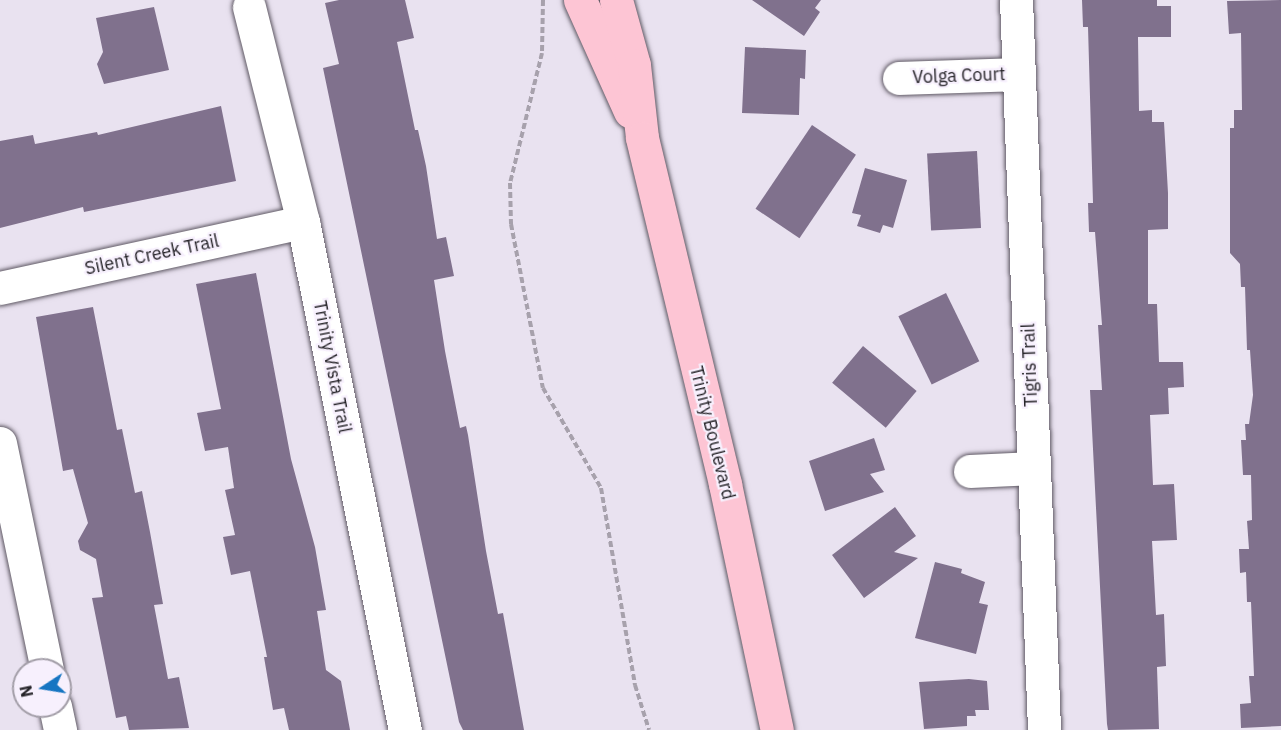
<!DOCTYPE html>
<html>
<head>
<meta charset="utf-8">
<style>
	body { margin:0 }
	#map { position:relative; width:1281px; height:730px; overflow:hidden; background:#e9e2f0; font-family:"IBM Plex Sans",sans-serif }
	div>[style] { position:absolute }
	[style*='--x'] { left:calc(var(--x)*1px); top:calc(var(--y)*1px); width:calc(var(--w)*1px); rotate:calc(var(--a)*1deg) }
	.building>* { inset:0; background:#80718d; transform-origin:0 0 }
	.path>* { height:4px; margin-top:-2px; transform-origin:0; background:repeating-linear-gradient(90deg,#a7a1ac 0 6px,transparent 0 9px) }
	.roads { filter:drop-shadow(0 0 2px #605a65) drop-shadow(0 0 2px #605a65) }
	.minor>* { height:33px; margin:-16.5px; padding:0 16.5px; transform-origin:16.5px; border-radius:16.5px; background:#fff }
	.major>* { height:33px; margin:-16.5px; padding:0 16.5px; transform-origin:16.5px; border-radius:16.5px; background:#fdc5d4 }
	span { translate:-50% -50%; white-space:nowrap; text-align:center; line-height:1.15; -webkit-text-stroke:4.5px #f7f0fd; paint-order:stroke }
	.street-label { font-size:18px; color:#252328 }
	.north { position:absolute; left:12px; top:658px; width:60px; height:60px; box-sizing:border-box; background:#f7f0fd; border:2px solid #a39ea8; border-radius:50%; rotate:258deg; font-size:16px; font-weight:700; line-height:24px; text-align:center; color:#252328 }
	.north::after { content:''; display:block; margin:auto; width:21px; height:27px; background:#1675c2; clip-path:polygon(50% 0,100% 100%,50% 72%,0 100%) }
</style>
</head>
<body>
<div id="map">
	<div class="building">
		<div style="clip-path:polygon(339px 0,405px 0,414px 38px,397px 42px,415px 130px,418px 130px,426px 166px,437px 239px,446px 237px,454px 276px,434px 280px,445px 351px,460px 428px,466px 426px,468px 435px,486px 551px,498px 614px,503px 613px,524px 730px,463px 730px,459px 722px,323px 68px,339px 64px,325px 3px)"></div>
		<div style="clip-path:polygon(752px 0,821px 0,815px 8px,820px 12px,804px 36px)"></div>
		<div style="clip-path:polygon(1082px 0,1157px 0,1157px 6px,1171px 6px,1171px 37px,1138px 37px,1139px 111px,1152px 110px,1152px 122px,1164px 122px,1168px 193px,1168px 229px,1148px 230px,1148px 304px,1157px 304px,1159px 362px,1183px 362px,1184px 387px,1168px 388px,1169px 414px,1150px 415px,1153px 485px,1174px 484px,1177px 540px,1152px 541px,1156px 615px,1164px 614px,1166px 666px,1157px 667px,1159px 729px,1108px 730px,1107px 724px,1090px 390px,1102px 390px,1098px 325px,1102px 325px,1095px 232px,1089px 232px,1088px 203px,1093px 203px,1088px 27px,1083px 27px)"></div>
		<div style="clip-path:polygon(1281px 0,1281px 726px,1241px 728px,1240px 704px,1251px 703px,1249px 676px,1254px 676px,1251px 602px,1247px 602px,1246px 572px,1240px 573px,1239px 549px,1249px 549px,1247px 521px,1252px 520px,1251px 475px,1243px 475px,1241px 440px,1246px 440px,1245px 424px,1249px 424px,1253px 395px,1250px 350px,1247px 350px,1245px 287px,1241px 287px,1240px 264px,1230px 253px,1230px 128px,1234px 128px,1234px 110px,1242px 110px,1241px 33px,1229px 34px,1227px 1px)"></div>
		<div style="clip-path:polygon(154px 7px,169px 70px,104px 84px,97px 64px,103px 52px,96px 18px)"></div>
		<div style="clip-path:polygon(745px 47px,806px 50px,805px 79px,800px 78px,799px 115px,742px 113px)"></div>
		<div style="clip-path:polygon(221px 106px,236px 181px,84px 212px,83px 207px,0 228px,0 141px,33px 135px,35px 144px,97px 132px,98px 135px)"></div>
		<div style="left:812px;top:125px;width:53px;height:101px;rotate:34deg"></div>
		<div style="left:977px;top:151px;width:77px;height:50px;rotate:87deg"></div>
		<div style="clip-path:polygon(865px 168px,907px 180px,893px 228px,883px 225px,880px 233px,857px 226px,861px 215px,852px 213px)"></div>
		<div style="clip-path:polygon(256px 273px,291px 459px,315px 547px,326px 610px,317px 611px,326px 670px,341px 681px,350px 730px,289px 730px,284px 708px,273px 710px,264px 657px,267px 657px,250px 571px,231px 575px,223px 537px,235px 535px,225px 490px,234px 488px,228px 447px,205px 451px,197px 413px,221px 409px,196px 284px)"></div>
		<div style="left:946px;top:293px;width:76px;height:53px;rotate:64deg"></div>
		<div style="clip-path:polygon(93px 307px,117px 430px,122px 429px,135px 493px,142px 491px,150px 532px,163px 604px,154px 605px,168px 679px,179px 677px,189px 728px,129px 730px,126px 716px,116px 718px,92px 598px,103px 597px,96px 559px,80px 550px,78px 541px,88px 523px,73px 469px,63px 471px,36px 317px)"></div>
		<div style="left:863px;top:346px;width:70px;height:48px;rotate:40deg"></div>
		<div style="clip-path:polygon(874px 438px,885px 470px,870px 474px,884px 492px,825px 511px,809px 461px)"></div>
		<div style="clip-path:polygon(895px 507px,916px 536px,894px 552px,918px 558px,864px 598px,832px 555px)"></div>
		<div style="clip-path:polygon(935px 562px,962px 569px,961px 573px,985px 582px,979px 603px,988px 605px,976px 654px,915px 638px)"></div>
		<div style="clip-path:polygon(969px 679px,987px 681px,989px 710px,975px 710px,976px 716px,967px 716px,967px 726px,924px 729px,919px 682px)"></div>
	</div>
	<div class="path">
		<div style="--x:543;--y:0;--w:53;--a:91.1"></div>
		<div style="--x:542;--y:53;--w:134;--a:103.8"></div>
		<div style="--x:510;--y:183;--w:41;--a:88.6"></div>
		<div style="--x:511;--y:224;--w:167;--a:79"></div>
		<div style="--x:543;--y:388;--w:116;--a:59.9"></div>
		<div style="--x:601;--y:488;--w:200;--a:80.2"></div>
		<div style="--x:635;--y:685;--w:47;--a:72.7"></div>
	</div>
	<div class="roads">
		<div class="minor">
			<div style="--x:1016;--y:0;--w:731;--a:87.8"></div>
			<div style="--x:249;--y:7;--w:222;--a:75.9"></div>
			<div style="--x:303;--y:222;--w:518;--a:78.65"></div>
			<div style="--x:899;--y:78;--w:120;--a:-1.9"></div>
			<div style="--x:0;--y:288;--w:310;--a:-12.3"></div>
			<div style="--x:0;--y:443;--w:232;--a:78.3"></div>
			<div style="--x:970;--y:471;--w:64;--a:-2.7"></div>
			<div style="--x:55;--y:706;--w:25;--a:78"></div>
		</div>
		<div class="major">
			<div style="--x:580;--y:0;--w:122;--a:65.8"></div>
			<div style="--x:616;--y:0;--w:67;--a:74.5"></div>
			<div style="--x:634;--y:65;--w:73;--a:83.7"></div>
			<div style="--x:642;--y:138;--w:356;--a:76.5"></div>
			<div style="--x:725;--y:484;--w:251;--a:78.1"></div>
		</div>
	</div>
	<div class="street-label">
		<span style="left:959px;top:76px;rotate:-2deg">Volga Court</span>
		<span style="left:152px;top:255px;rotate:-12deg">Silent Creek Trail</span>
		<span style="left:1030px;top:365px;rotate:-92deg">Tigris Trail</span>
		<span style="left:332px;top:367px;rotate:79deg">Trinity Vista Trail</span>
		<span style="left:712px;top:433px;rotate:76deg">Trinity Boulevard</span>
	</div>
	<div class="north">N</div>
</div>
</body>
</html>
